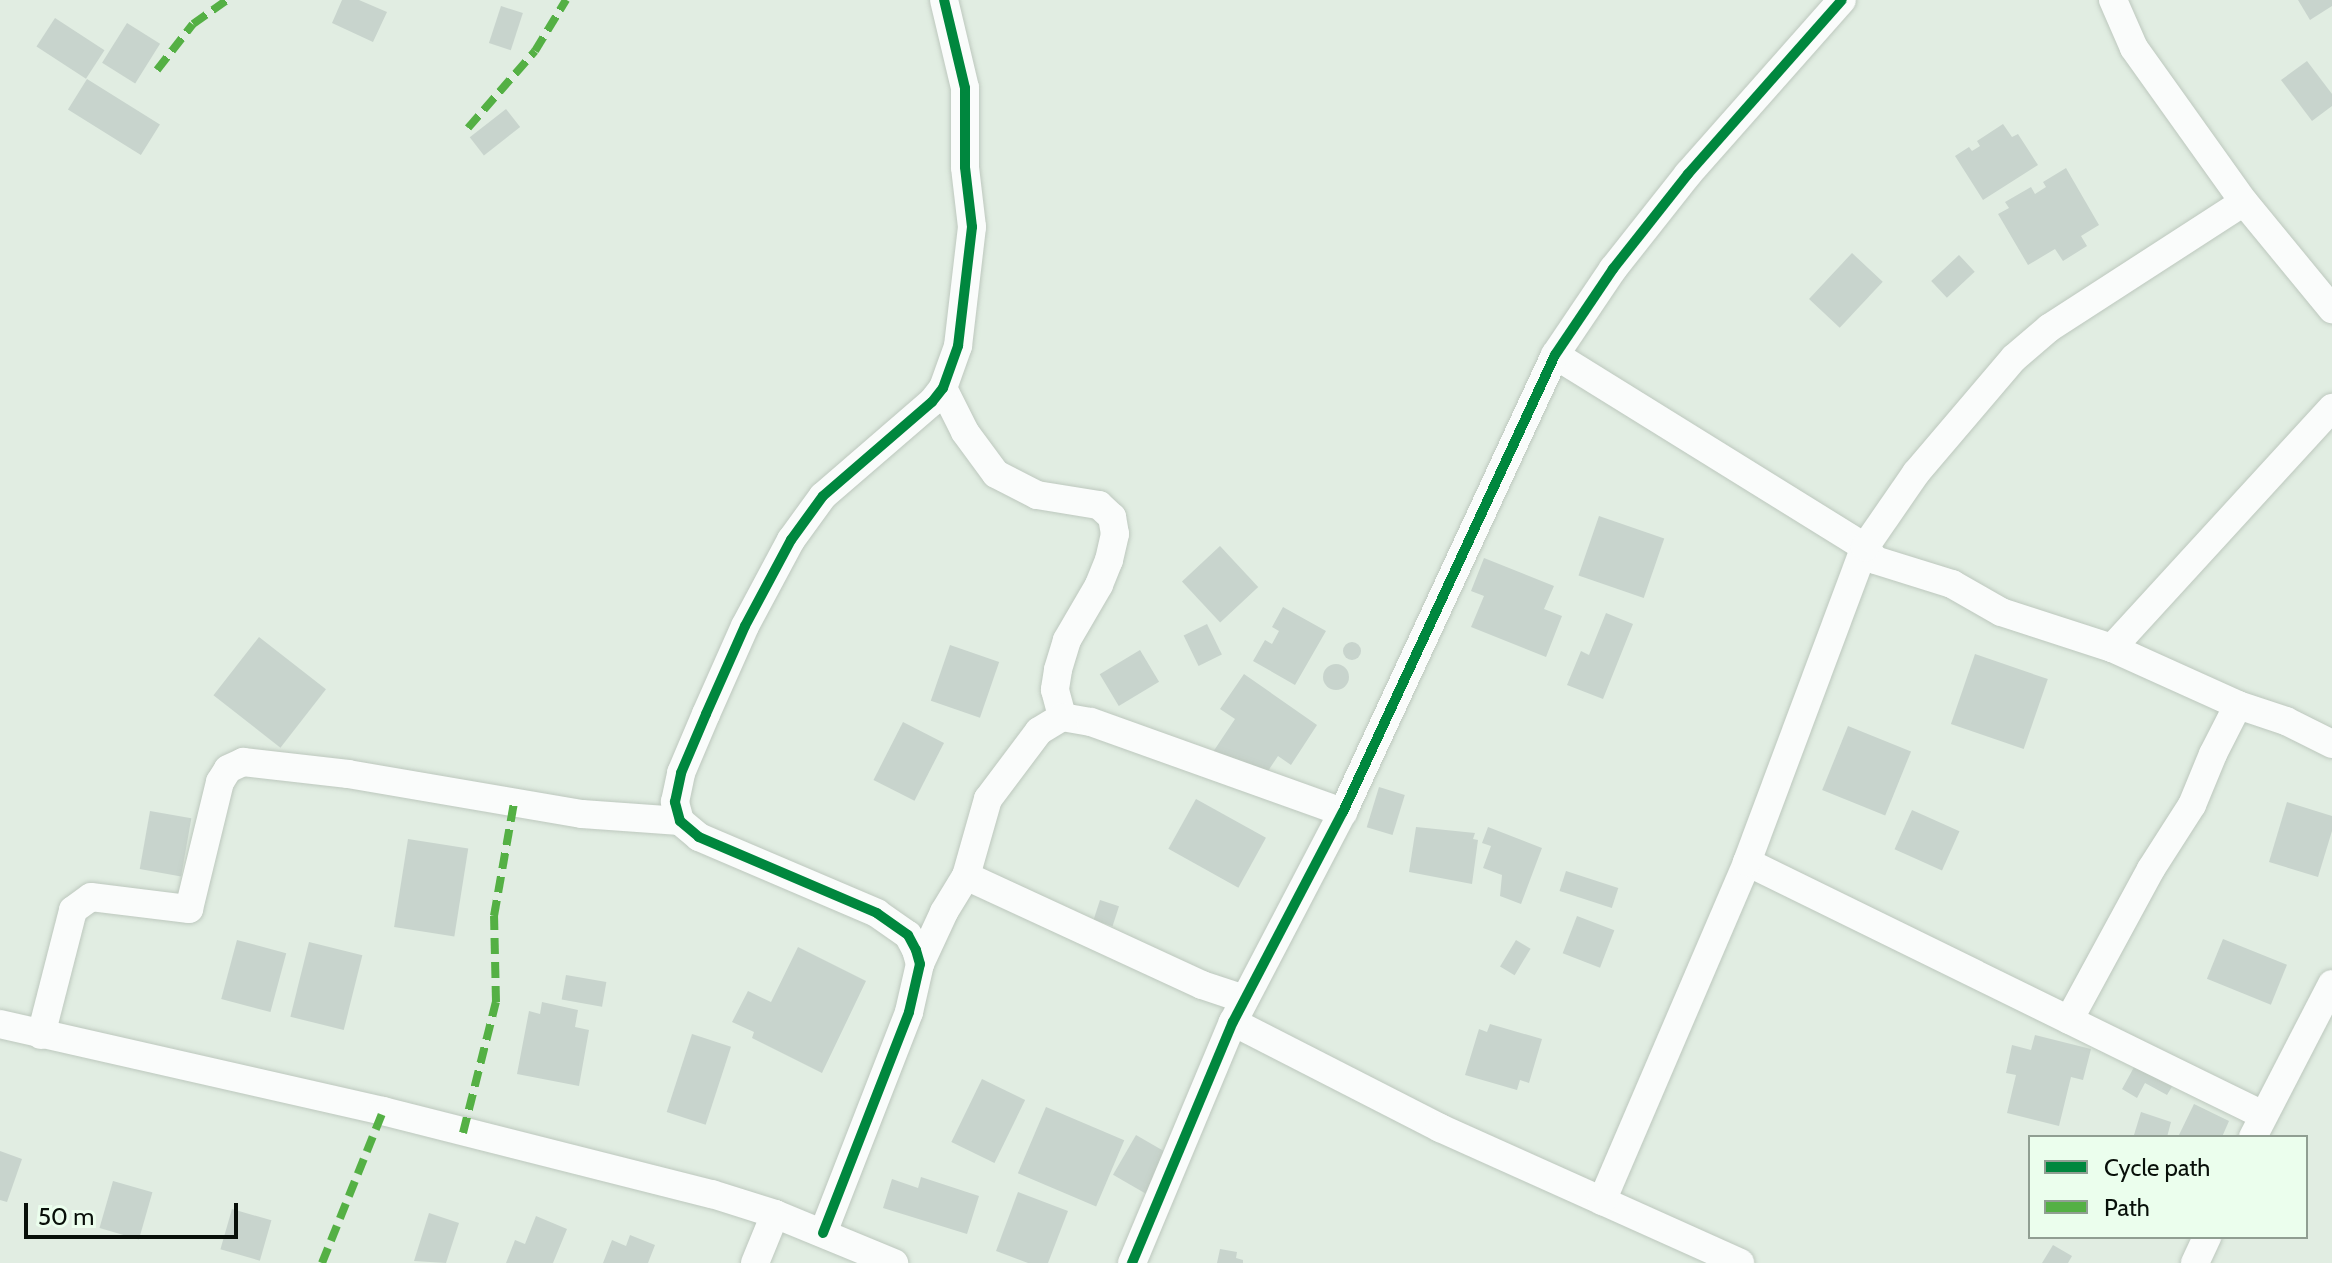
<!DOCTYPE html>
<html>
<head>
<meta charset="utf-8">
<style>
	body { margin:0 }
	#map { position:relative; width:2332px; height:1263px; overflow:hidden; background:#e1ede2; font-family:Cabin,sans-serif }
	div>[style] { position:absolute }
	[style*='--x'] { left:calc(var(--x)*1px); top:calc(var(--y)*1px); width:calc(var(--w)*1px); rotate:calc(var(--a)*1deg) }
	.building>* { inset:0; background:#c8d4cd; transform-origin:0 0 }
	.round { border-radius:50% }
	.roads { filter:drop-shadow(0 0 2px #bdc8be) drop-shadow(0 0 2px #bdc8be) }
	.minor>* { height:28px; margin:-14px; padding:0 14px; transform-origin:14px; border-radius:14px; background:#fafcfb }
	.quiet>* { height:8px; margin-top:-4px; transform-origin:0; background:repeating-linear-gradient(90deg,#54b044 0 16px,transparent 0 24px) }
	.cycleway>* { height:10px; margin:-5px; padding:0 5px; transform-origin:5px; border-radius:5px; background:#00873e }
	span { translate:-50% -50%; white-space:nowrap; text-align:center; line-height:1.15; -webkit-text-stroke:6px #ebfeed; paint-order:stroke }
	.legend { position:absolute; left:2028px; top:1135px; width:280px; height:104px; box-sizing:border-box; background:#ebfeed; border:2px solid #909e92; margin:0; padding:10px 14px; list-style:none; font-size:24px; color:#080f09 }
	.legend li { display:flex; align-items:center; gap:16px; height:40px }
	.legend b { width:40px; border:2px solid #909e92 }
	.scale { position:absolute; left:24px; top:1203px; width:214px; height:36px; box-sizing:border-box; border:4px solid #080f09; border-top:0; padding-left:10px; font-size:24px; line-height:28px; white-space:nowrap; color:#080f09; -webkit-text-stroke:6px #ebfeed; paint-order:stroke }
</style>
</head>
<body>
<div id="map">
	<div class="building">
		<div style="clip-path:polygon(342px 0,359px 0,387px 12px,373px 42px,332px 23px)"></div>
		<div style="clip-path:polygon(2298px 0,2332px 0,2332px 6px,2310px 20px)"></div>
		<div style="left:501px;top:6px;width:23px;height:39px;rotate:18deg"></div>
		<div style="left:55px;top:18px;width:59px;height:34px;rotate:33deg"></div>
		<div style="left:127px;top:23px;width:39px;height:47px;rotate:32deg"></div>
		<div style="clip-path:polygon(2307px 61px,2332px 94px,2332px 106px,2312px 121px,2281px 80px)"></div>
		<div style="left:87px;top:79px;width:86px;height:36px;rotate:32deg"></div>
		<div style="left:506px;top:109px;width:23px;height:46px;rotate:52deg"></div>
		<div style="clip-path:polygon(2003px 124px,2012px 137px,2018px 134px,2038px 165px,1983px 200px,1955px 156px,1969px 147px,1972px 151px,1980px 146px,1977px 141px)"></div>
		<div style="clip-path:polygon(2066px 168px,2099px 225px,2081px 236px,2087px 246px,2063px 261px,2055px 249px,2028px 265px,1998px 214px,2009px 208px,2005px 202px,2031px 187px,2035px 194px,2046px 187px,2043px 182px)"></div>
		<div style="left:1852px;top:253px;width:42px;height:63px;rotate:43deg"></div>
		<div style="left:1959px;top:255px;width:23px;height:38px;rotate:47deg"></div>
		<div style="left:1599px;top:516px;width:69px;height:63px;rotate:19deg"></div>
		<div style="left:1220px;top:546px;width:56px;height:52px;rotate:47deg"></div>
		<div style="clip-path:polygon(1484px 558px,1554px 586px,1544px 609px,1562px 616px,1546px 657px,1471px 627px,1484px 596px,1471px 591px)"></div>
		<div style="clip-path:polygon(1283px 607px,1326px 631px,1295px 685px,1253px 661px,1265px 640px,1272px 644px,1279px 631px,1272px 627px)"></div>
		<div style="clip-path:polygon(1606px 613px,1633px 624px,1603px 699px,1567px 685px,1581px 651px,1589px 655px)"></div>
		<div style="left:1207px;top:624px;width:34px;height:26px;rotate:64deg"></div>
		<div style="left:259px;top:637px;width:85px;height:74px;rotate:38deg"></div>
		<div class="round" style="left:1343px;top:642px;width:18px;height:18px"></div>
		<div style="left:950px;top:645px;width:52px;height:59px;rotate:19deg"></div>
		<div style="left:1140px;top:650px;width:37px;height:47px;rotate:59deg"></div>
		<div style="left:1975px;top:654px;width:77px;height:74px;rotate:19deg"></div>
		<div class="round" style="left:1323px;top:664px;width:26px;height:26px"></div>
		<div style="clip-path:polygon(1244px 674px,1317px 725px,1291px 765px,1278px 756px,1264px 777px,1213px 752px,1235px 719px,1220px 709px)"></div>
		<div style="left:903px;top:722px;width:46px;height:65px;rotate:27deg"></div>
		<div style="left:1848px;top:726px;width:68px;height:69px;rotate:22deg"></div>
		<div style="left:1379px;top:787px;width:27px;height:42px;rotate:17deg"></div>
		<div style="left:1196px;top:799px;width:80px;height:57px;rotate:29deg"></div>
		<div style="clip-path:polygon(2287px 802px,2332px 816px,2332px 831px,2318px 877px,2269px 862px)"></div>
		<div style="left:1912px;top:810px;width:52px;height:43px;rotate:24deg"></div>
		<div style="left:150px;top:811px;width:42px;height:59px;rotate:10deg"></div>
		<div style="clip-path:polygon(1416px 827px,1475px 833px,1473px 839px,1478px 840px,1472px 884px,1409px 872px)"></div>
		<div style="clip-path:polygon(1488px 827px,1542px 848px,1521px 904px,1500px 896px,1502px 875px,1483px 868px,1491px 846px,1482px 843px)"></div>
		<div style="left:408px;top:839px;width:61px;height:89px;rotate:9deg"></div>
		<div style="left:1566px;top:871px;width:55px;height:21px;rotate:18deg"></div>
		<div style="left:1100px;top:900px;width:20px;height:21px;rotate:18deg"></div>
		<div style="left:1577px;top:916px;width:40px;height:40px;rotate:21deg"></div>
		<div style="left:2223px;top:939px;width:69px;height:43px;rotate:22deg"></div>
		<div style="left:237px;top:940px;width:51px;height:61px;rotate:15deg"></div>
		<div style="left:1516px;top:940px;width:17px;height:31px;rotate:31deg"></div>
		<div style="left:309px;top:942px;width:55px;height:77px;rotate:14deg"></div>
		<div style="clip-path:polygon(798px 947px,866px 981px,822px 1073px,752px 1038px,754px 1032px,732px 1022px,748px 991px,771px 1002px)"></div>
		<div style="left:566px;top:975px;width:41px;height:25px;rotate:10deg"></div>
		<div style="clip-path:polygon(542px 1002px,578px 1010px,575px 1027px,589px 1030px,579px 1086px,517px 1074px,529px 1011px,540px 1014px)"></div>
		<div style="clip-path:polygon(1490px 1024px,1542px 1039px,1529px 1083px,1520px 1080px,1517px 1090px,1465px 1075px,1479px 1029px,1487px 1032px)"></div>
		<div style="left:692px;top:1034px;width:41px;height:82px;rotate:18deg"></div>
		<div style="clip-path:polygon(2035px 1035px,2091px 1049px,2083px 1080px,2071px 1077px,2059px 1126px,2007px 1113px,2016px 1075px,2006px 1073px,2012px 1045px,2031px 1050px)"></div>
		<div style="clip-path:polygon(2138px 1060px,2176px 1080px,2167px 1095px,2145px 1083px,2137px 1098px,2122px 1089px)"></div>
		<div style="left:982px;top:1079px;width:48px;height:70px;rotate:26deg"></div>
		<div style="clip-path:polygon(2194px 1104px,2229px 1121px,2222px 1137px,2178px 1137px)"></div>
		<div style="left:1046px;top:1107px;width:85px;height:72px;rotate:23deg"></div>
		<div style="clip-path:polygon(2141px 1112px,2171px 1122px,2167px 1137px,2134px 1135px)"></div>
		<div style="left:1136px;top:1135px;width:40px;height:46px;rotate:30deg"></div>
		<div style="clip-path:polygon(0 1151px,22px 1159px,7px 1202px,0 1200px)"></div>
		<div style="clip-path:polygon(921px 1177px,979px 1196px,967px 1234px,883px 1208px,892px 1179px,918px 1188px)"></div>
		<div style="left:113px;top:1181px;width:41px;height:49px;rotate:16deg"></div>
		<div style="clip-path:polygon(1018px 1192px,1068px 1211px,1048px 1263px,1028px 1263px,996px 1251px)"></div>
		<div style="left:232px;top:1209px;width:41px;height:42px;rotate:16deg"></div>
		<div style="clip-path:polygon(429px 1213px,459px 1223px,446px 1263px,414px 1261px)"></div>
		<div style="clip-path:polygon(536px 1216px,567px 1229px,553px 1263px,506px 1263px,515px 1240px,525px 1244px)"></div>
		<div style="clip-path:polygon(630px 1235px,655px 1245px,648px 1263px,603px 1263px,612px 1240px,626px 1246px)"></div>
		<div style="clip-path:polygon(2053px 1245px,2072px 1256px,2068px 1263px,2042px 1263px)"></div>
		<div style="clip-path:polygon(1220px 1249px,1237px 1252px,1236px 1258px,1243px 1260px,1243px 1263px,1217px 1263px)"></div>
	</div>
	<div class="roads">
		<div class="minor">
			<div style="--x:2113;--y:0;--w:52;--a:66.4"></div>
			<div style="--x:2134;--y:48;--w:189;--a:54.5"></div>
			<div style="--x:1555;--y:355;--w:365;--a:31.8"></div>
			<div style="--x:1865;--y:547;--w:16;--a:52"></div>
			<div style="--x:1875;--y:560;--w:81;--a:17.3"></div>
			<div style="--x:1952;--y:584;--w:56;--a:29.7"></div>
			<div style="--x:2001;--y:612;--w:117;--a:18"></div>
			<div style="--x:2112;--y:648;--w:326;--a:-47.5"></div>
			<div style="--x:943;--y:388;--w:49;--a:63.4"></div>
			<div style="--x:965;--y:432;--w:52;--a:53.6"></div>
			<div style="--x:996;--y:474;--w:46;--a:27.1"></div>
			<div style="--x:1037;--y:495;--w:63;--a:9.2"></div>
			<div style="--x:1099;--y:505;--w:18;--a:43"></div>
			<div style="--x:1112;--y:517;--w:17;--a:80"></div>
			<div style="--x:1115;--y:534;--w:27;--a:103"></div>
			<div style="--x:1109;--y:560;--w:27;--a:112"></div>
			<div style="--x:1099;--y:585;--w:64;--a:120.2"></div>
			<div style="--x:1067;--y:640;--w:31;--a:107"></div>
			<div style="--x:1058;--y:670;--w:20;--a:99"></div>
			<div style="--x:1055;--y:690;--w:28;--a:75"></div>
			<div style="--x:2112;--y:648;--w:138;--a:24.3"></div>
			<div style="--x:2238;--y:705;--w:51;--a:18.4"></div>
			<div style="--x:2286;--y:721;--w:51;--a:26.6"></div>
			<div style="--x:1747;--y:862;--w:575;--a:26.12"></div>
			<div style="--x:966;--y:876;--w:260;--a:24.8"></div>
			<div style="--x:1202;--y:985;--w:44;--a:18.4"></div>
			<div style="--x:920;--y:964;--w:57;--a:-65.2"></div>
			<div style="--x:944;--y:912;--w:42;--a:-58.6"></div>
			<div style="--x:966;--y:876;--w:80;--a:-74.1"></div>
			<div style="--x:988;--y:799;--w:85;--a:-53.1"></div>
			<div style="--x:1039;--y:731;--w:27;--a:-31"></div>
			<div style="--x:1062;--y:717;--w:29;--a:10"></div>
			<div style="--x:1091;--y:722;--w:268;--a:19.7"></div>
			<div style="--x:2069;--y:1020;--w:172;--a:-61.5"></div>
			<div style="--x:2151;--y:869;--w:76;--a:-57.4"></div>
			<div style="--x:2192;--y:805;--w:55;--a:-67.6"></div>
			<div style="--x:2213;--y:754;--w:55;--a:-63"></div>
			<div style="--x:1233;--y:1022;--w:233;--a:27.1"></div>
			<div style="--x:1440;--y:1128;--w:329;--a:24.2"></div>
			<div style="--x:0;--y:1024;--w:393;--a:12.8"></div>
			<div style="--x:383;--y:1111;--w:339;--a:14.2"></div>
			<div style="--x:712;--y:1194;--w:66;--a:17.6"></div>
			<div style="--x:775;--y:1214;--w:129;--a:22.4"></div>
			<div style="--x:41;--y:1035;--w:129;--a:-75.6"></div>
			<div style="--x:73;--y:910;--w:22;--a:-36"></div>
			<div style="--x:91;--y:897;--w:99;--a:7"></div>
			<div style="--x:189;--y:909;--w:131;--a:-76.3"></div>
			<div style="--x:220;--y:782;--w:15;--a:-58"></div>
			<div style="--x:228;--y:769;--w:17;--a:-25"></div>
			<div style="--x:243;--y:762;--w:106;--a:6.5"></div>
			<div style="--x:348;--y:774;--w:237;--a:9.7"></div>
			<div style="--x:582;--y:814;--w:98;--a:4.1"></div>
			<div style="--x:2253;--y:1137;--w:172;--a:-62.7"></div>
			<div style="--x:1602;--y:1201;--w:369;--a:-66.8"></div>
			<div style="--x:1747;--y:862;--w:336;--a:-69.5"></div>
			<div style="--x:1865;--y:547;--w:90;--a:-55.4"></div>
			<div style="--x:1916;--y:473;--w:151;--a:-49.6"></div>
			<div style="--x:2014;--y:358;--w:46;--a:-40.6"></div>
			<div style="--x:2049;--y:328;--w:232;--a:-32.9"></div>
			<div style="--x:2244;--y:202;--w:139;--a:50.6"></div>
			<div style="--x:823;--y:1233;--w:237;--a:-68.7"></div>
			<div style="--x:909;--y:1012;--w:49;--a:-77.1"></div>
			<div style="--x:920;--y:964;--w:15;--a:-106"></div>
			<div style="--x:916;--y:950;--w:17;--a:-118"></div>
			<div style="--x:908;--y:935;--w:38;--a:-145"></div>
			<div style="--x:877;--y:913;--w:194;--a:-156.9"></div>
			<div style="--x:699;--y:837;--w:25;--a:-140"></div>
			<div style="--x:680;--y:821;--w:20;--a:-105"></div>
			<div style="--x:675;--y:802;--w:30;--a:-78"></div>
			<div style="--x:681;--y:773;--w:64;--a:-67"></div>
			<div style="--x:706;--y:714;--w:96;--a:-66.1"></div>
			<div style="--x:745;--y:626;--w:98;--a:-61.9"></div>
			<div style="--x:791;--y:540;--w:54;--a:-54"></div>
			<div style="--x:823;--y:496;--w:144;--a:-40.8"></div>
			<div style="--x:932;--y:402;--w:18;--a:-52"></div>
			<div style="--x:943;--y:388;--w:45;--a:-70.3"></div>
			<div style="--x:958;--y:346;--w:120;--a:-83.3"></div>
			<div style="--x:972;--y:227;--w:60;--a:-96.7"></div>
			<div style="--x:965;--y:167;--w:79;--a:-90"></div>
			<div style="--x:965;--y:88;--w:90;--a:-103.4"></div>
			<div style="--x:755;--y:1263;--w:53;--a:-67.8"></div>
			<div style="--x:1132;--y:1263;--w:261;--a:-67.3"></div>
			<div style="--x:1233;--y:1022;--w:237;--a:-62.4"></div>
			<div style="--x:1343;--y:812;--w:504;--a:-65.11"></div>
			<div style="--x:1555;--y:355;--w:104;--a:-56"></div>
			<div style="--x:1613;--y:269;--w:121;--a:-51.7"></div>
			<div style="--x:1688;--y:174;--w:232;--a:-48.5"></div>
			<div style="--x:2195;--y:1263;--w:29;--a:-65"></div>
		</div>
	</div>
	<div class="quiet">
		<div style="--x:157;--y:70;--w:58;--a:-52"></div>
		<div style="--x:193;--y:24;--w:42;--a:-35.2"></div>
		<div style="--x:468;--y:128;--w:102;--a:-49"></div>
		<div style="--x:535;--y:51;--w:60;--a:-58.7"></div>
		<div style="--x:463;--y:1133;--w:135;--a:-75.9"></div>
		<div style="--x:496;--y:1002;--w:86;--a:-91.3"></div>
		<div style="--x:494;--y:916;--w:116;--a:-80"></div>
		<div style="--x:322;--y:1263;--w:164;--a:-68.1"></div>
	</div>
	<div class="cycleway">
		<div style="--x:823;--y:1233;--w:237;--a:-68.7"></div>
		<div style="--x:909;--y:1012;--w:49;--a:-77.1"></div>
		<div style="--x:920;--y:964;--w:15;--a:-106"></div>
		<div style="--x:916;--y:950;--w:17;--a:-118"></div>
		<div style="--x:908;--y:935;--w:38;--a:-145"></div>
		<div style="--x:877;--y:913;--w:194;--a:-156.9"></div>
		<div style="--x:699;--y:837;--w:25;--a:-140"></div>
		<div style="--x:680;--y:821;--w:20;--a:-105"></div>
		<div style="--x:675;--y:802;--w:30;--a:-78"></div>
		<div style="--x:681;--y:773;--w:64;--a:-67"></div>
		<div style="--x:706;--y:714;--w:96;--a:-66.1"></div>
		<div style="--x:745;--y:626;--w:98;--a:-61.9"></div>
		<div style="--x:791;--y:540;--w:54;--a:-54"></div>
		<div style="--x:823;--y:496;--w:144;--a:-40.8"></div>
		<div style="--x:932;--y:402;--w:18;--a:-52"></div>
		<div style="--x:943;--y:388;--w:45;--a:-70.3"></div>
		<div style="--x:958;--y:346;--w:120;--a:-83.3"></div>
		<div style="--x:972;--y:227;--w:60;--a:-96.7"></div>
		<div style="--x:965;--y:167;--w:79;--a:-90"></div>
		<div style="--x:965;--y:88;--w:90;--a:-103.4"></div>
		<div style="--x:1132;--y:1263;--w:261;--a:-67.3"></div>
		<div style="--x:1233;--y:1022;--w:237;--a:-62.4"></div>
		<div style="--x:1343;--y:812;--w:504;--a:-65.11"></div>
		<div style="--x:1555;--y:355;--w:104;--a:-56"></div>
		<div style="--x:1613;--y:269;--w:121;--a:-51.7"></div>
		<div style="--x:1688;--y:174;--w:232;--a:-48.5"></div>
	</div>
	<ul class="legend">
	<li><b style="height:10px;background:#00873e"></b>Cycle path</li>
	<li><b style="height:10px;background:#54b044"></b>Path</li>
	</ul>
	<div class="scale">50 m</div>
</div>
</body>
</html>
